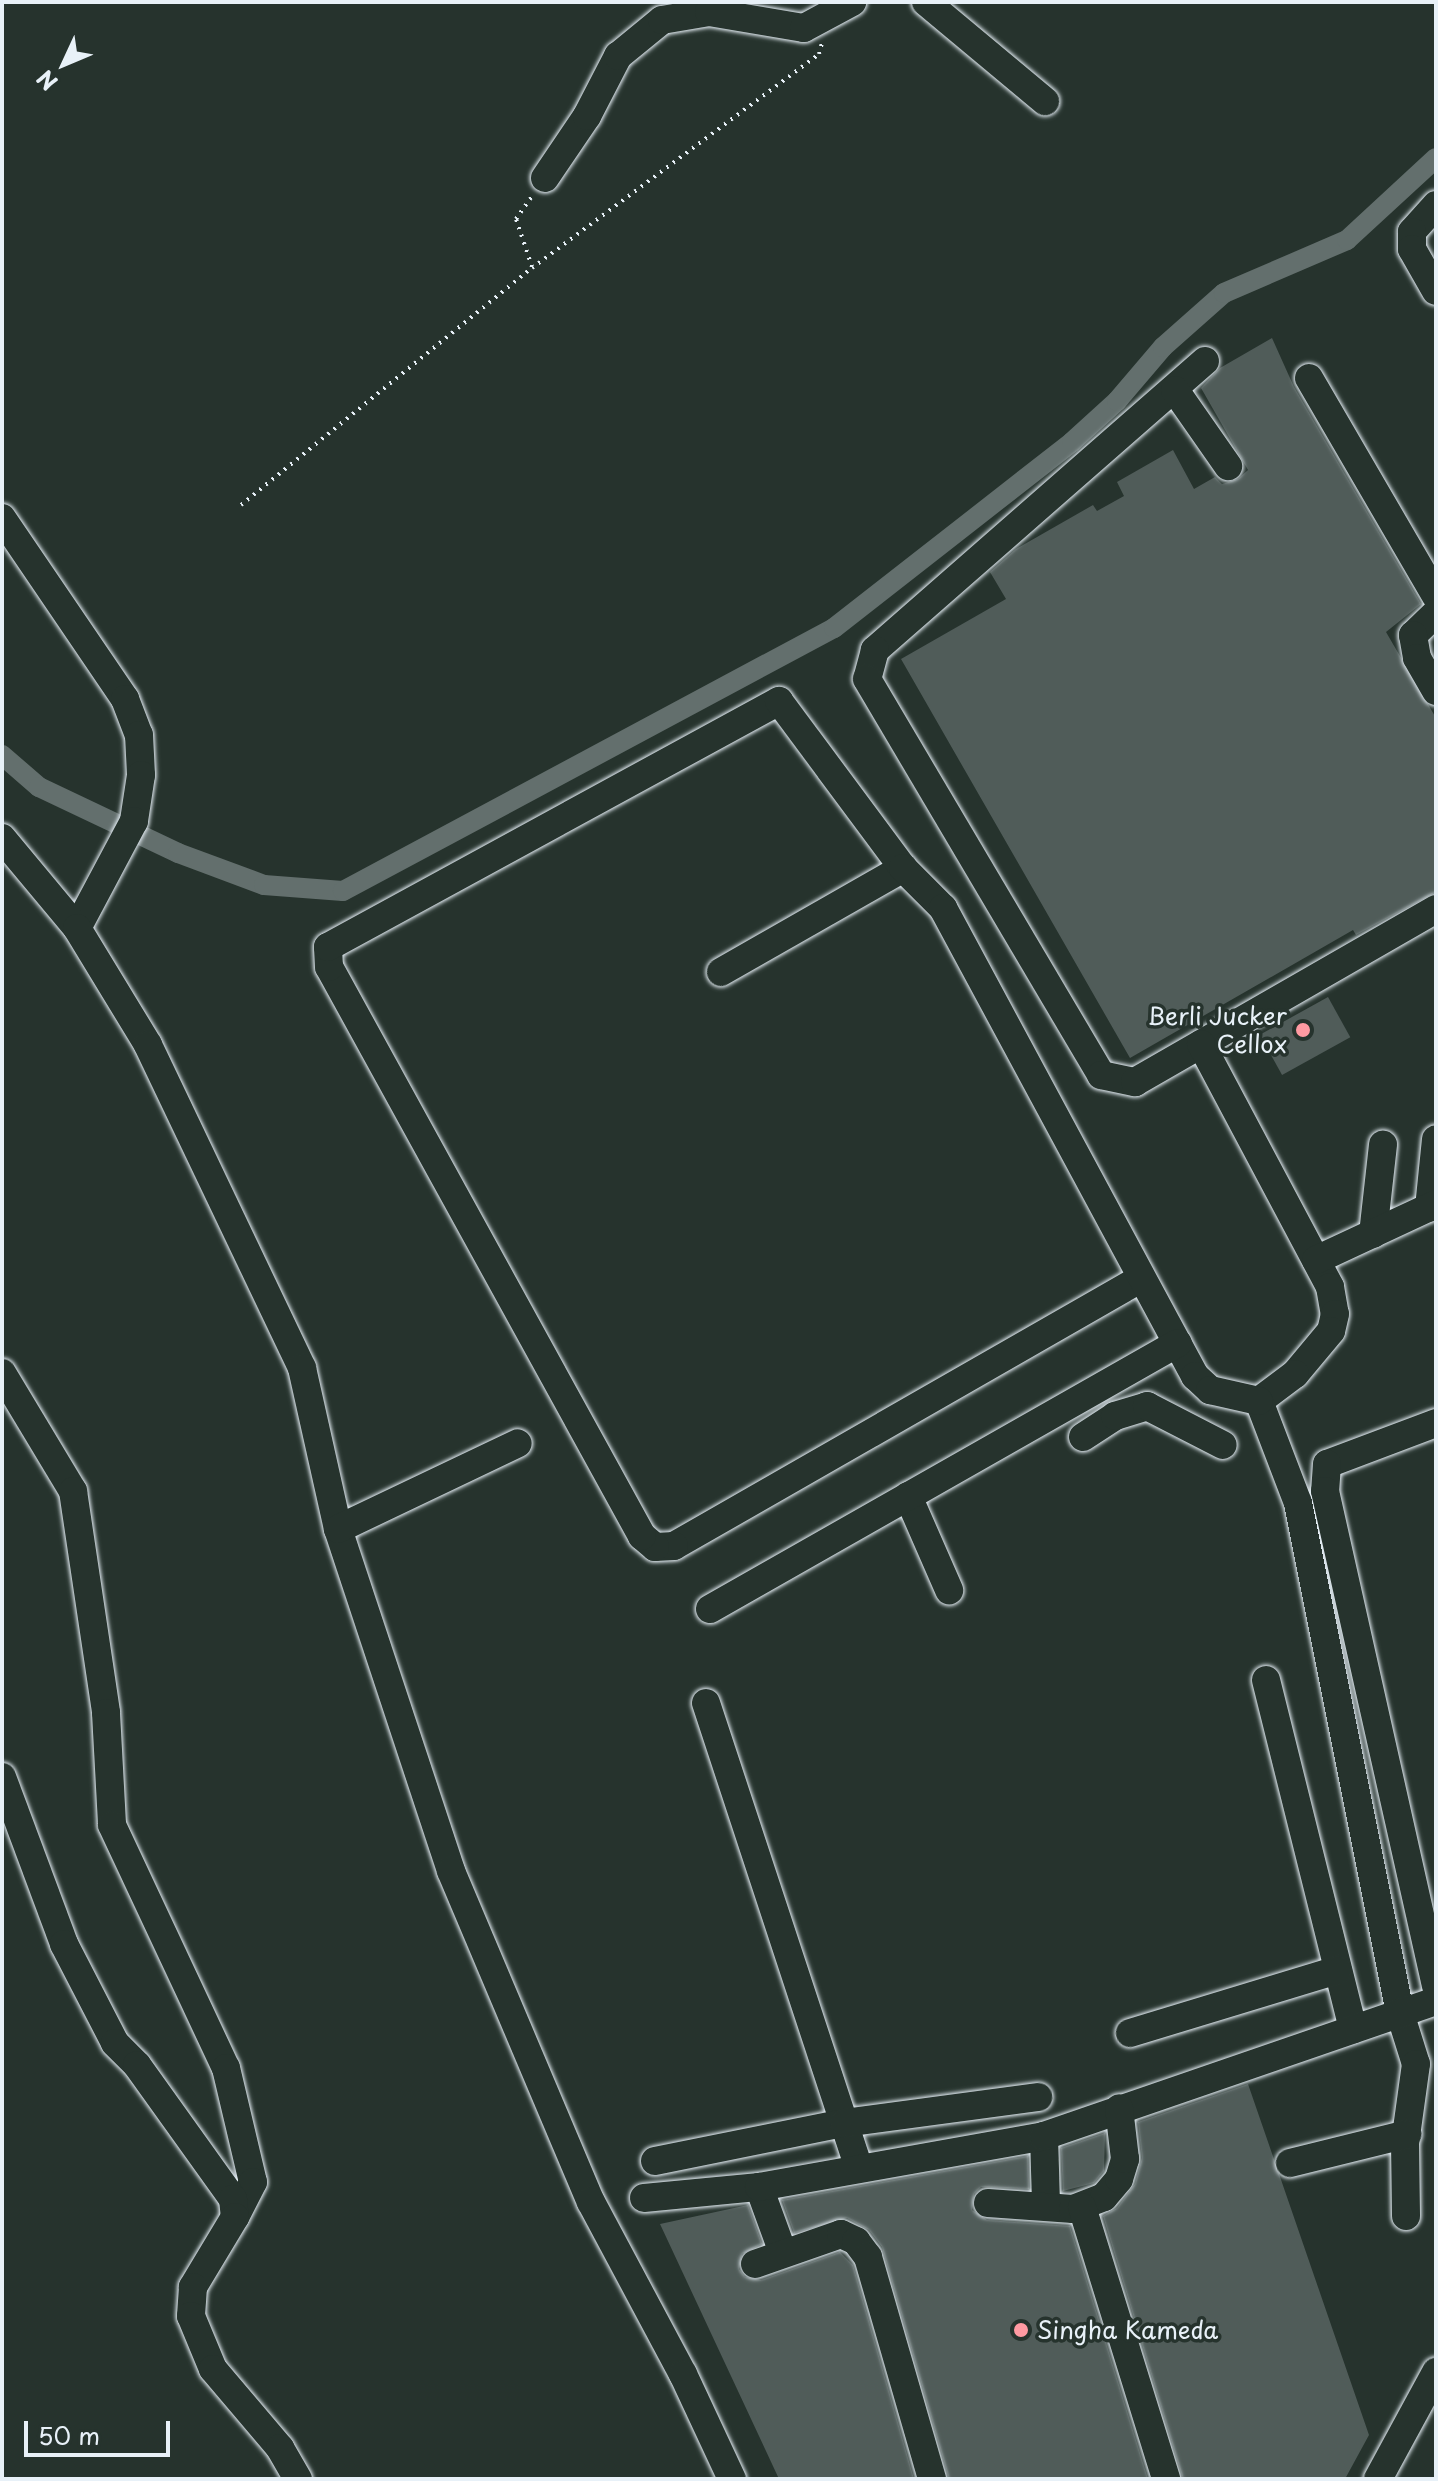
<!DOCTYPE html>
<html>
<head>
<meta charset="utf-8">
<style>
	body { margin:0 }
	#map { position:relative; width:1438px; height:2481px; overflow:hidden; background:#26332d; font-family:"Playpen Sans",sans-serif }
	div>[style] { position:absolute }
	[style*='--x'] { left:calc(var(--x)*1px); top:calc(var(--y)*1px); width:calc(var(--w)*1px); rotate:calc(var(--a)*1deg) }
	.canal>* { height:20px; margin:-10px; padding:0 10px; transform-origin:10px; border-radius:10px; background:#636f6d }
	.building>* { inset:0; background:#505c59; transform-origin:0 0 }
	.path>* { height:4px; margin-top:-2px; transform-origin:0; background:repeating-linear-gradient(90deg,#e8f1f8 0 2px,transparent 0 8px) }
	.roads { filter:drop-shadow(0 0 2px #e8f1f8) drop-shadow(0 0 2px #e8f1f8) }
	.minor>* { height:28px; margin:-14px; padding:0 14px; transform-origin:14px; border-radius:14px; background:#26332d }
	.dots>* { width:22px; height:22px; translate:-50% -50%; box-sizing:border-box; border:4px solid #26332d; border-radius:50% }
	span { translate:-50% -50%; white-space:nowrap; text-align:center; line-height:1.15; -webkit-text-stroke:7px #26332d; paint-order:stroke }
	.poi-label { font-size:24px; color:#e8f1f8 }
	.right { translate:-100% -50%; text-align:right }
	.left { translate:0 -50%; text-align:left }
	.frame { position:absolute; inset:0; border:4px solid #e8f1f8; pointer-events:none }
	.north { position:absolute; left:24px; top:24px; width:80px; height:80px; -webkit-text-stroke:6px #26332d; paint-order:stroke; rotate:226deg; font-size:22px; font-weight:700; line-height:32px; text-align:center; color:#e8f1f8 }
	.north::after { content:''; display:block; margin:auto; width:28px; height:36px; background:#e8f1f8; clip-path:polygon(50% 0,100% 100%,50% 72%,0 100%) }
	.scale { position:absolute; left:24px; top:2421px; width:146px; height:36px; box-sizing:border-box; border:4px solid #e8f1f8; border-top:0; padding-left:10px; font-size:24px; line-height:28px; white-space:nowrap; color:#e8f1f8; -webkit-text-stroke:6px #26332d; paint-order:stroke }
</style>
</head>
<body>
<div id="map">
	<div class="canal">
		<div style="--x:2;--y:755;--w:49;--a:40.9"></div>
		<div style="--x:39;--y:787;--w:154;--a:25.4"></div>
		<div style="--x:178;--y:853;--w:92;--a:20.4"></div>
		<div style="--x:264;--y:885;--w:79;--a:4.3"></div>
		<div style="--x:343;--y:891;--w:557;--a:-28.18"></div>
		<div style="--x:834;--y:628;--w:302;--a:-38"></div>
		<div style="--x:1072;--y:442;--w:61;--a:-42.3"></div>
		<div style="--x:1117;--y:401;--w:71;--a:-49.6"></div>
		<div style="--x:1163;--y:347;--w:81;--a:-41.5"></div>
		<div style="--x:1224;--y:293;--w:134;--a:-23.3"></div>
		<div style="--x:1347;--y:240;--w:121;--a:-42.7"></div>
	</div>
	<div class="building">
		<div style="clip-path:polygon(1272px 338px,1294px 387px,1421px 604px,1386px 632px,1436px 718px,1436px 892px,1356px 935px,1353px 930px,1130px 1058px,901px 659px,1006px 599px,990px 572px,1016px 549px,1093px 505px,1097px 511px,1124px 496px,1117px 482px,1173px 450px,1194px 489px,1215px 477px,1222px 484px,1238px 479px,1248px 470px,1201px 388px,1220px 368px)"></div>
		<div style="left:1328px;top:997px;width:46px;height:78px;rotate:61deg"></div>
		<div style="clip-path:polygon(1248px 2084px,1369px 2435px,1345px 2479px,1183px 2479px,1103px 2216px,1117px 2208px,1135px 2184px,1142px 2158px,1138px 2122px)"></div>
		<div style="clip-path:polygon(1105px 2133px,1104px 2171px,1094px 2183px,1063px 2191px,1061px 2148px)"></div>
		<div style="clip-path:polygon(1028px 2156px,1029px 2189px,981px 2187px,974px 2194px,972px 2210px,987px 2220px,1070px 2226px,1148px 2479px,949px 2479px,882px 2247px,869px 2230px,847px 2218px,794px 2233px,782px 2200px)"></div>
		<div style="clip-path:polygon(748px 2205px,762px 2244px,742px 2254px,739px 2269px,745px 2277px,761px 2280px,840px 2252px,853px 2265px,914px 2479px,779px 2479px,660px 2224px)"></div>
	</div>
	<div class="path">
		<div style="--x:532;--y:267;--w:51;--a:-108.4"></div>
		<div style="--x:516;--y:219;--w:28;--a:-55"></div>
		<div style="--x:241;--y:505;--w:375;--a:-39.2"></div>
		<div style="--x:532;--y:268;--w:358;--a:-36.7"></div>
		<div style="--x:819;--y:54;--w:11;--a:-75"></div>
	</div>
	<div class="roads">
		<div class="minor">
			<div style="--x:926;--y:2;--w:155;--a:39.8"></div>
			<div style="--x:545;--y:178;--w:75;--a:-55.9"></div>
			<div style="--x:587;--y:116;--w:68;--a:-62.7"></div>
			<div style="--x:618;--y:56;--w:57;--a:-39.3"></div>
			<div style="--x:662;--y:20;--w:48;--a:-9.7"></div>
			<div style="--x:709;--y:12;--w:96;--a:9.6"></div>
			<div style="--x:804;--y:28;--w:55;--a:-28.4"></div>
			<div style="--x:1436;--y:205;--w:36;--a:132"></div>
			<div style="--x:1412;--y:232;--w:17;--a:90"></div>
			<div style="--x:1412;--y:249;--w:48;--a:60.3"></div>
			<div style="--x:1205;--y:361;--w:439;--a:138.8"></div>
			<div style="--x:875;--y:650;--w:30;--a:105"></div>
			<div style="--x:867;--y:679;--w:460;--a:59.4"></div>
			<div style="--x:1101;--y:1075;--w:35;--a:12"></div>
			<div style="--x:1135;--y:1082;--w:347;--a:-29.9"></div>
			<div style="--x:1309;--y:378;--w:252;--a:59.8"></div>
			<div style="--x:1175;--y:390;--w:93;--a:55.1"></div>
			<div style="--x:2;--y:518;--w:219;--a:55.8"></div>
			<div style="--x:125;--y:699;--w:39;--a:69"></div>
			<div style="--x:139;--y:735;--w:40;--a:87.1"></div>
			<div style="--x:141;--y:775;--w:47;--a:98.7"></div>
			<div style="--x:134;--y:821;--w:121;--a:118"></div>
			<div style="--x:1436;--y:613;--w:32;--a:136"></div>
			<div style="--x:1413;--y:635;--w:23;--a:80"></div>
			<div style="--x:1417;--y:658;--w:38;--a:60"></div>
			<div style="--x:2;--y:838;--w:117;--a:50.2"></div>
			<div style="--x:77;--y:928;--w:137;--a:58.7"></div>
			<div style="--x:148;--y:1045;--w:358;--a:64.5"></div>
			<div style="--x:302;--y:1368;--w:165;--a:77.4"></div>
			<div style="--x:338;--y:1529;--w:360;--a:71.7"></div>
			<div style="--x:451;--y:1871;--w:359;--a:67.1"></div>
			<div style="--x:591;--y:2202;--w:195;--a:61.9"></div>
			<div style="--x:683;--y:2374;--w:116;--a:65"></div>
			<div style="--x:721;--y:972;--w:210;--a:-29.7"></div>
			<div style="--x:1201;--y:1044;--w:275;--a:62"></div>
			<div style="--x:1330;--y:1287;--w:27;--a:80"></div>
			<div style="--x:1335;--y:1314;--w:17;--a:103"></div>
			<div style="--x:1331;--y:1331;--w:56;--a:129.9"></div>
			<div style="--x:1295;--y:1374;--w:45;--a:143.1"></div>
			<div style="--x:1259;--y:1401;--w:109;--a:69.1"></div>
			<div style="--x:1298;--y:1503;--w:520;--a:78.69"></div>
			<div style="--x:1400;--y:2013;--w:53;--a:72.6"></div>
			<div style="--x:1416;--y:2064;--w:80;--a:97.9"></div>
			<div style="--x:1405;--y:2143;--w:73;--a:89.2"></div>
			<div style="--x:1429;--y:1208;--w:69;--a:-84.2"></div>
			<div style="--x:1373;--y:1234;--w:90;--a:-83.6"></div>
			<div style="--x:1316;--y:1260;--w:132;--a:-25"></div>
			<div style="--x:1140;--y:1279;--w:537;--a:150.19"></div>
			<div style="--x:674;--y:1546;--w:19;--a:177"></div>
			<div style="--x:655;--y:1547;--w:17;--a:-140"></div>
			<div style="--x:642;--y:1536;--w:649;--a:-118.81"></div>
			<div style="--x:329;--y:967;--w:20;--a:-93"></div>
			<div style="--x:328;--y:947;--w:514;--a:-28.61"></div>
			<div style="--x:779;--y:701;--w:208;--a:53.4"></div>
			<div style="--x:903;--y:868;--w:57;--a:45"></div>
			<div style="--x:943;--y:908;--w:532;--a:61.7"></div>
			<div style="--x:1195;--y:1376;--w:21;--a:43"></div>
			<div style="--x:1210;--y:1390;--w:50;--a:12.7"></div>
			<div style="--x:2;--y:1373;--w:138;--a:59"></div>
			<div style="--x:73;--y:1491;--w:224;--a:81.5"></div>
			<div style="--x:106;--y:1713;--w:112;--a:86.9"></div>
			<div style="--x:112;--y:1825;--w:268;--a:64.9"></div>
			<div style="--x:226;--y:2068;--w:117;--a:76.7"></div>
			<div style="--x:253;--y:2182;--w:39;--a:117"></div>
			<div style="--x:1436;--y:1423;--w:116;--a:159.4"></div>
			<div style="--x:1327;--y:1464;--w:27;--a:94"></div>
			<div style="--x:1325;--y:1491;--w:507;--a:77.36"></div>
			<div style="--x:1083;--y:1437;--w:38;--a:-33"></div>
			<div style="--x:1115;--y:1416;--w:34;--a:-17"></div>
			<div style="--x:1147;--y:1406;--w:85;--a:27.2"></div>
			<div style="--x:908;--y:1496;--w:103;--a:66.4"></div>
			<div style="--x:338;--y:1529;--w:199;--a:-25.5"></div>
			<div style="--x:710;--y:1609;--w:538;--a:-29.61"></div>
			<div style="--x:1266;--y:1680;--w:360;--a:76"></div>
			<div style="--x:706;--y:1703;--w:487;--a:71.8"></div>
			<div style="--x:2;--y:1777;--w:178;--a:69.6"></div>
			<div style="--x:64;--y:1944;--w:111;--a:62.7"></div>
			<div style="--x:115;--y:2043;--w:31;--a:45"></div>
			<div style="--x:137;--y:2065;--w:165;--a:54.4"></div>
			<div style="--x:233;--y:2199;--w:18;--a:84"></div>
			<div style="--x:235;--y:2217;--w:82;--a:121"></div>
			<div style="--x:193;--y:2287;--w:29;--a:94"></div>
			<div style="--x:191;--y:2316;--w:57;--a:67.5"></div>
			<div style="--x:213;--y:2369;--w:104;--a:49.7"></div>
			<div style="--x:280;--y:2448;--w:36;--a:60"></div>
			<div style="--x:1130;--y:2033;--w:217;--a:-16.9"></div>
			<div style="--x:1044;--y:2136;--w:68;--a:88.3"></div>
			<div style="--x:655;--y:2161;--w:193;--a:-11.4"></div>
			<div style="--x:844;--y:2123;--w:196;--a:-7.6"></div>
			<div style="--x:1290;--y:2163;--w:121;--a:-13.9"></div>
			<div style="--x:759;--y:2187;--w:70;--a:70"></div>
			<div style="--x:644;--y:2198;--w:116;--a:-5.5"></div>
			<div style="--x:759;--y:2187;--w:290;--a:-10.1"></div>
			<div style="--x:1044;--y:2136;--w:415;--a:-19"></div>
			<div style="--x:988;--y:2203;--w:85;--a:4"></div>
			<div style="--x:1073;--y:2209;--w:33;--a:-21"></div>
			<div style="--x:1104;--y:2197;--w:23;--a:-50"></div>
			<div style="--x:1119;--y:2179;--w:21;--a:-73"></div>
			<div style="--x:1125;--y:2159;--w:51;--a:-96.7"></div>
			<div style="--x:1082;--y:2207;--w:285;--a:72.8"></div>
			<div style="--x:755;--y:2264;--w:91;--a:-19.2"></div>
			<div style="--x:841;--y:2234;--w:17;--a:25"></div>
			<div style="--x:856;--y:2241;--w:20;--a:53"></div>
			<div style="--x:868;--y:2257;--w:231;--a:73.9"></div>
			<div style="--x:1378;--y:2479;--w:122;--a:-61.5"></div>
		</div>
	</div>
	<div class="dots">
		<div style="left:1303px;top:1030px;background:#ff9aa2"></div>
		<div style="left:1021px;top:2330px;background:#ff9aa2"></div>
	</div>
	<div class="poi-label">
		<span class="right" style="left:1287px;top:1030px">Berli Jucker<br>Cellox</span>
		<span class="left" style="left:1037px;top:2330px">Singha Kameda</span>
	</div>
	<div class="frame"></div>
	<div class="north">N</div>
	<div class="scale">50 m</div>
</div>
</body>
</html>
